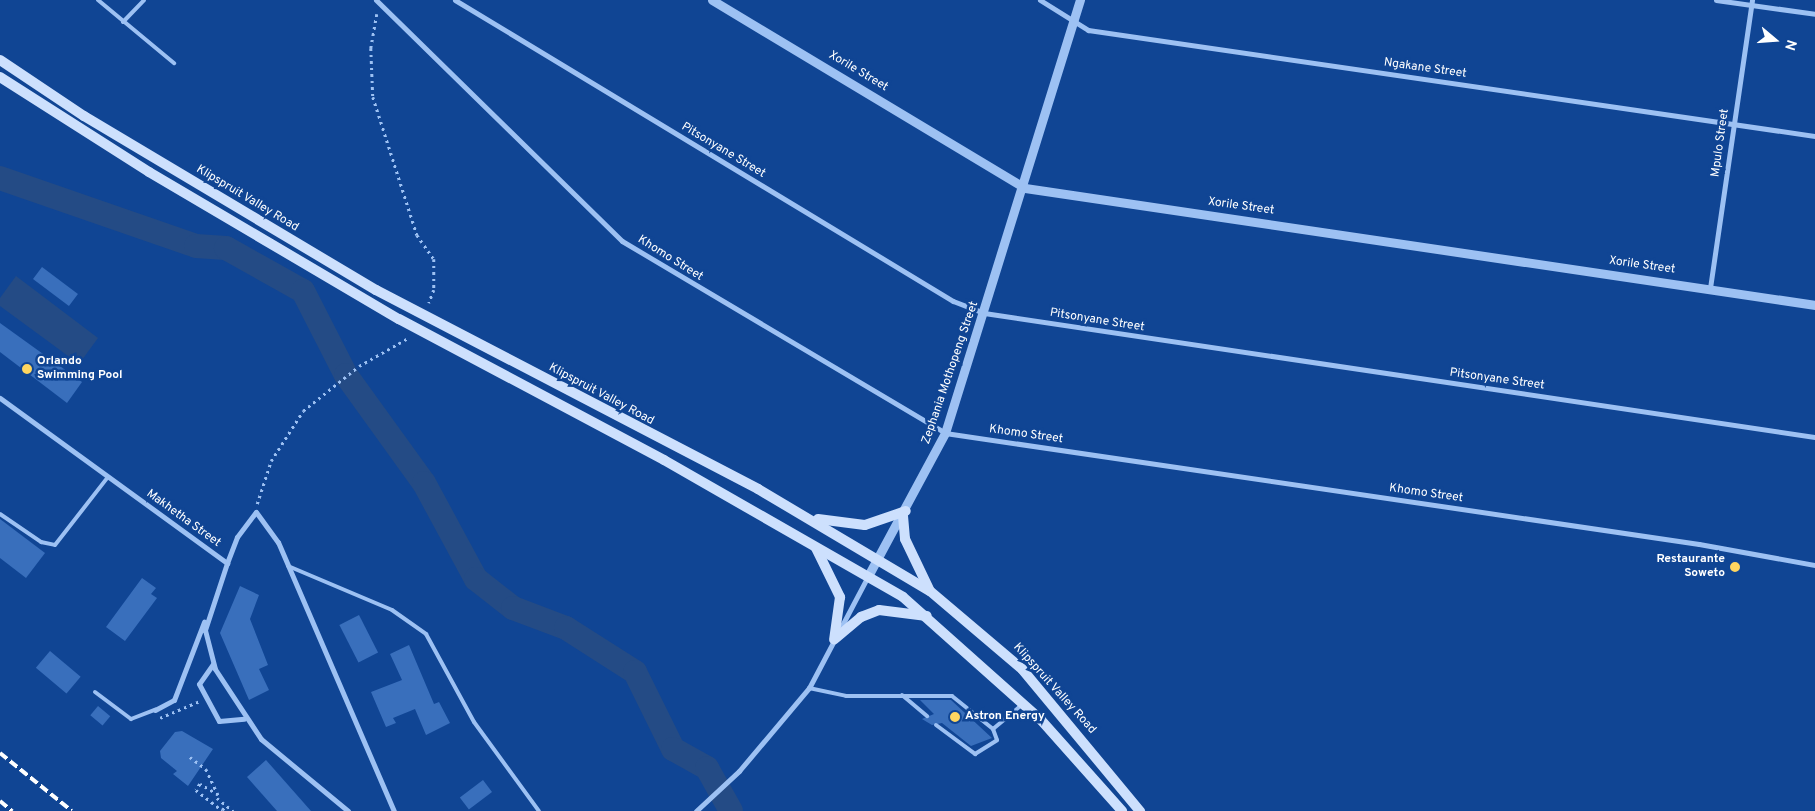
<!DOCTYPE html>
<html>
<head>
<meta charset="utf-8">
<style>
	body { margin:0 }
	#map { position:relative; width:1815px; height:811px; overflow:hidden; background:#104594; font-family:Overpass,sans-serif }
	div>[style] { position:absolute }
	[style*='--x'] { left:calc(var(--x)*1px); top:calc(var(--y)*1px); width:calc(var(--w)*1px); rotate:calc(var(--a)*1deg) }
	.water>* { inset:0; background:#244b85 }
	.river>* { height:24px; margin:-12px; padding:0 12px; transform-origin:12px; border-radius:12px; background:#244b85 }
	.building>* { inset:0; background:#396fbc; transform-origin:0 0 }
	.path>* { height:2.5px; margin-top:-1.25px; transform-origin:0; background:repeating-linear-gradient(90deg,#9dc1f3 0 2.5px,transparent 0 6.5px) }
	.service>* { height:4px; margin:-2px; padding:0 2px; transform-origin:2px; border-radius:2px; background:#9dc1f3 }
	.minor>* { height:5px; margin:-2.5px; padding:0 2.5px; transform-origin:2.5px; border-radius:2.5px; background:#9dc1f3 }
	.tertiary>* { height:9px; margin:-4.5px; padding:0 4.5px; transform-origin:4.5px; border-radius:4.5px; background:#9dc1f3 }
	.secondary>* { height:10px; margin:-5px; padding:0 5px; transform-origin:5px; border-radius:5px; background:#cde0fd }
	.rail>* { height:4px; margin-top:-2px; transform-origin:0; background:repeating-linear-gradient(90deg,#fff 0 9px,transparent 0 13px) }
	.dots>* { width:14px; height:14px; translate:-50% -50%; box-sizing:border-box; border:2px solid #104594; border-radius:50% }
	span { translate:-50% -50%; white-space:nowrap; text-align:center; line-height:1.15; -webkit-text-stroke:5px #104594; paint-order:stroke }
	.street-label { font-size:12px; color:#fff }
	.poi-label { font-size:12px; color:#fff; font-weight:700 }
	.left { translate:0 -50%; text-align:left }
	.right { translate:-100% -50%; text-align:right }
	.north { position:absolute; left:1750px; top:15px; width:50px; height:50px; -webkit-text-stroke:4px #104594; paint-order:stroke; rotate:108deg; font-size:14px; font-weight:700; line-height:20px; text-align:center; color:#fff }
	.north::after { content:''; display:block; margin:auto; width:18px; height:22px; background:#fff; clip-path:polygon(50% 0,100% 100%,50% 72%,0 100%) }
</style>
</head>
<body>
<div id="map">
	<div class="water">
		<div style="clip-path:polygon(16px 276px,98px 338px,79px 364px,0 306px,0 298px)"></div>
	</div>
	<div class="river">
		<div style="--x:0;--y:178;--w:207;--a:19.1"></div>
		<div style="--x:196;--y:246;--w:30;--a:4"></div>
		<div style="--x:226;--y:248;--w:88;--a:29.2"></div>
		<div style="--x:303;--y:291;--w:94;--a:62.9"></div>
		<div style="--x:346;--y:375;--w:133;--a:54.2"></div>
		<div style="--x:424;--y:483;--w:109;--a:61.6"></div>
		<div style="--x:476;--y:579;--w:47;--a:38.1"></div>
		<div style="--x:513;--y:608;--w:57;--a:20.7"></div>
		<div style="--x:566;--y:628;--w:82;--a:32.5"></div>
		<div style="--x:635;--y:672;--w:86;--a:63.7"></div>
		<div style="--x:673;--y:749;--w:39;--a:29"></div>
		<div style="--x:707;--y:768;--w:49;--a:60.8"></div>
	</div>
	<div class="building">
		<div style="left:42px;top:267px;width:45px;height:15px;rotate:37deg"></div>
		<div style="clip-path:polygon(0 323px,82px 382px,67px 403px,0 352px)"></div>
		<div style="clip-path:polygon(0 519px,45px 553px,26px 578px,0 558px)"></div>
		<div style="clip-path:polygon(142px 578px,156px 588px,151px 594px,157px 598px,125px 641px,106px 627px)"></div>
		<div style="clip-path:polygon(240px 586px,259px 595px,250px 619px,268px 665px,259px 669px,269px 690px,249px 700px,220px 633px)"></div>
		<div style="left:359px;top:615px;width:42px;height:22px;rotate:63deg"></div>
		<div style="clip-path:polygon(409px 645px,434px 704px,439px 702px,450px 723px,426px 735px,415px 709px,393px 718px,396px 723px,386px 727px,371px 692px,402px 680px,390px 654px)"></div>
		<div style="left:50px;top:651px;width:40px;height:22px;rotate:40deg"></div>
		<div style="clip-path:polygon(920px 700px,951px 700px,992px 738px,971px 746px,942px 723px,932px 725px,922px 719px,934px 714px)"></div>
		<div style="left:98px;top:706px;width:16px;height:12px;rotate:40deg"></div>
		<div style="clip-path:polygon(182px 731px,213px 749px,188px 786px,173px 774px,177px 771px,161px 758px,160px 751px,175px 732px)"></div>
		<div style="clip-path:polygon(266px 760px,311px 811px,277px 811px,247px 777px)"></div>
		<div style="left:483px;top:780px;width:15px;height:29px;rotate:53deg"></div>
	</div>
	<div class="path">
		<div style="--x:377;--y:14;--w:35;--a:100"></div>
		<div style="--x:371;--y:48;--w:49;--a:87.7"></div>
		<div style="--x:373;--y:97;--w:145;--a:72.3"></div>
		<div style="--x:417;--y:235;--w:29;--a:55"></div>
		<div style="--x:434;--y:259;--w:31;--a:90"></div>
		<div style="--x:434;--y:290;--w:14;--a:111"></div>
		<div style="--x:257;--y:504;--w:45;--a:-72"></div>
		<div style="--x:271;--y:461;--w:59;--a:-57.4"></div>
		<div style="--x:303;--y:411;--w:72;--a:-38.8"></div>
		<div style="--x:359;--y:366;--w:56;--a:-29.7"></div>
		<div style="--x:160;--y:718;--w:43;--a:-23"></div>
		<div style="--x:190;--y:757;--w:20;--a:37"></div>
		<div style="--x:206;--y:769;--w:29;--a:65"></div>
		<div style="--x:218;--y:795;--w:21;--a:-149"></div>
		<div style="--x:200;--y:784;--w:7;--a:124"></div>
		<div style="--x:196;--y:790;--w:33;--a:38"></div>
		<div style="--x:222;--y:810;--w:6;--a:-45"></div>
		<div style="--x:217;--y:798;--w:21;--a:39"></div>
	</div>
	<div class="service">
		<div style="--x:98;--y:0;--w:99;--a:39.7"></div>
		<div style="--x:123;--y:22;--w:30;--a:-46"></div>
		<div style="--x:0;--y:514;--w:50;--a:34.3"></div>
		<div style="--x:41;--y:542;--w:14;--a:12"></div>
		<div style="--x:55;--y:545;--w:86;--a:-52.1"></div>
		<div style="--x:288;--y:566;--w:113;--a:22.9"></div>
		<div style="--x:392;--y:610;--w:42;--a:35.2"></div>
		<div style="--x:426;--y:634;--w:100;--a:61.4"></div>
		<div style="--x:474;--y:722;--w:110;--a:53.9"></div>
		<div style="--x:809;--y:688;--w:38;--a:12"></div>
		<div style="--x:846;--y:696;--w:106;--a:0"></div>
		<div style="--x:952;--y:696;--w:53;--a:38.8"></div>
		<div style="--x:993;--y:729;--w:38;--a:-40"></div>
		<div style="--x:95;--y:692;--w:45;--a:36.9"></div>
		<div style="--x:131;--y:719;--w:26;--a:-21"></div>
		<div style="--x:902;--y:695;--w:33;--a:40"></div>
		<div style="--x:936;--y:725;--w:49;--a:36.6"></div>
		<div style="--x:975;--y:754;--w:26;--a:-32"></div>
		<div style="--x:997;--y:740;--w:12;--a:-110"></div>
	</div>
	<div class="minor">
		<div style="--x:376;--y:0;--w:344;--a:44.4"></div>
		<div style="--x:622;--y:241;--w:376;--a:30.7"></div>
		<div style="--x:945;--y:433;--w:762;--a:8.37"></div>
		<div style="--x:1699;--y:544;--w:118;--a:10.3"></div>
		<div style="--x:455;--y:0;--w:582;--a:31.15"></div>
		<div style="--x:953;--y:301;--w:33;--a:21"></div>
		<div style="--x:984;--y:313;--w:840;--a:8.49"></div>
		<div style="--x:1040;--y:0;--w:57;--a:32"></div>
		<div style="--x:1088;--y:30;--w:735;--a:8.3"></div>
		<div style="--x:1716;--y:0;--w:100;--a:8"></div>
		<div style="--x:1710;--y:288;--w:291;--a:-81.7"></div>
		<div style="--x:0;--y:398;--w:281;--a:36"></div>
		<div style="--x:227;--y:563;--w:71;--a:108.2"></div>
		<div style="--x:205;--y:630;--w:40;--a:75.6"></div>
		<div style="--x:215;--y:669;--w:84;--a:56.7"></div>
		<div style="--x:261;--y:739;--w:113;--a:39.6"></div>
		<div style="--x:227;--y:563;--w:28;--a:-69"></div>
		<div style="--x:237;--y:537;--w:31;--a:-53"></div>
		<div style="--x:256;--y:512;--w:37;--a:54"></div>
		<div style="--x:278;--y:542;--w:293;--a:66.7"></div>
		<div style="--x:213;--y:664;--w:24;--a:125"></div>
		<div style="--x:199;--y:684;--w:42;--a:61.6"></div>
		<div style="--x:219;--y:721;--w:25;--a:-5"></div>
		<div style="--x:155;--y:710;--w:21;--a:-28"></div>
		<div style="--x:174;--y:700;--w:84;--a:-69"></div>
		<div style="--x:696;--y:811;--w:59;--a:-42.9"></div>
		<div style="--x:739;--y:771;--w:109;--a:-49.9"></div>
		<div style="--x:809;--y:688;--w:127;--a:-62.2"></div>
	</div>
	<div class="tertiary">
		<div style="--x:712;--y:0;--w:365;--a:31"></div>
		<div style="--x:1025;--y:188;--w:799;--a:8.42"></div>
		<div style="--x:868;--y:576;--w:162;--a:-61.7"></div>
		<div style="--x:945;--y:433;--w:454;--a:-72.7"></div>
	</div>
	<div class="secondary">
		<div style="--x:0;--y:60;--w:101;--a:33.7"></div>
		<div style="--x:84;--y:116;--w:340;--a:30.8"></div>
		<div style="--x:376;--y:290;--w:431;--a:27.5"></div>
		<div style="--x:758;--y:489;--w:200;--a:30.7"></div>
		<div style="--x:930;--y:591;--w:121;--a:40.3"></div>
		<div style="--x:1022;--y:669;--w:185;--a:50.3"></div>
		<div style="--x:0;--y:77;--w:177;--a:32.5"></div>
		<div style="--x:149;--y:172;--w:290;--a:30.5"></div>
		<div style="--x:399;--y:319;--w:300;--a:28"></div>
		<div style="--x:664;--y:460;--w:275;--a:29.8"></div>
		<div style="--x:903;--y:597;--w:185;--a:41.7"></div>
		<div style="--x:1041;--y:720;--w:122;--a:48.3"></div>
		<div style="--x:903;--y:516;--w:23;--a:85"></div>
		<div style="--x:905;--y:539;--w:55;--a:64.4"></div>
		<div style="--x:818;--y:519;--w:47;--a:7.3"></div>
		<div style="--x:865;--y:525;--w:43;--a:-18.9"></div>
		<div style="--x:816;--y:548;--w:55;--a:63.9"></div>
		<div style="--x:840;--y:597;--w:43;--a:97.9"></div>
		<div style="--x:836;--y:638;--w:33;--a:-40"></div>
		<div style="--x:861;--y:617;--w:19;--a:-21"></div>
		<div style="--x:879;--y:610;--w:48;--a:7.1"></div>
	</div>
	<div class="rail">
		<div style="--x:0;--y:753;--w:92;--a:38.9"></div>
		<div style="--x:0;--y:801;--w:16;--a:40"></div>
	</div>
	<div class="dots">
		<div style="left:27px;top:369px;background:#ffd660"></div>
		<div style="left:1735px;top:567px;background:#ffd660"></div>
		<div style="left:955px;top:717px;background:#ffd660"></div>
	</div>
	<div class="street-label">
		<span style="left:1425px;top:69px;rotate:8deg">Ngakane Street</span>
		<span style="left:858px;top:72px;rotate:31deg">Xorile Street</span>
		<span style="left:1721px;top:143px;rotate:-82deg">Mpulo Street</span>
		<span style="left:723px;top:151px;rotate:31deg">Pitsonyane Street</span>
		<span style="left:247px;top:199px;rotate:31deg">Klipspruit Valley Road</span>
		<span style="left:1241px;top:207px;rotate:8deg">Xorile Street</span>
		<span style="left:670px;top:259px;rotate:32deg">Khomo Street</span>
		<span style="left:1642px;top:266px;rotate:8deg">Xorile Street</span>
		<span style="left:1097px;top:321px;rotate:9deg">Pitsonyane Street</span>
		<span style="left:951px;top:373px;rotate:-71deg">Zephania Mothopeng Street</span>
		<span style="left:1497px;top:380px;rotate:8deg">Pitsonyane Street</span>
		<span style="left:601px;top:395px;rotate:28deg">Klipspruit Valley Road</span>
		<span style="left:1026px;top:435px;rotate:8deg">Khomo Street</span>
		<span style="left:1426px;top:494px;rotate:8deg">Khomo Street</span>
		<span style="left:183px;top:519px;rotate:36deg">Makhetha Street</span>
		<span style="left:1054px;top:689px;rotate:48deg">Klipspruit Valley Road</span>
	</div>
	<div class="poi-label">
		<span class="left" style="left:37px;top:369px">Orlando<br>Swimming Pool</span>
		<span class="right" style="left:1725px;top:567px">Restaurante<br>Soweto</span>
		<span class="left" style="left:965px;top:717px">Astron Energy</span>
	</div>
	<div class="north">N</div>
</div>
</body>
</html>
